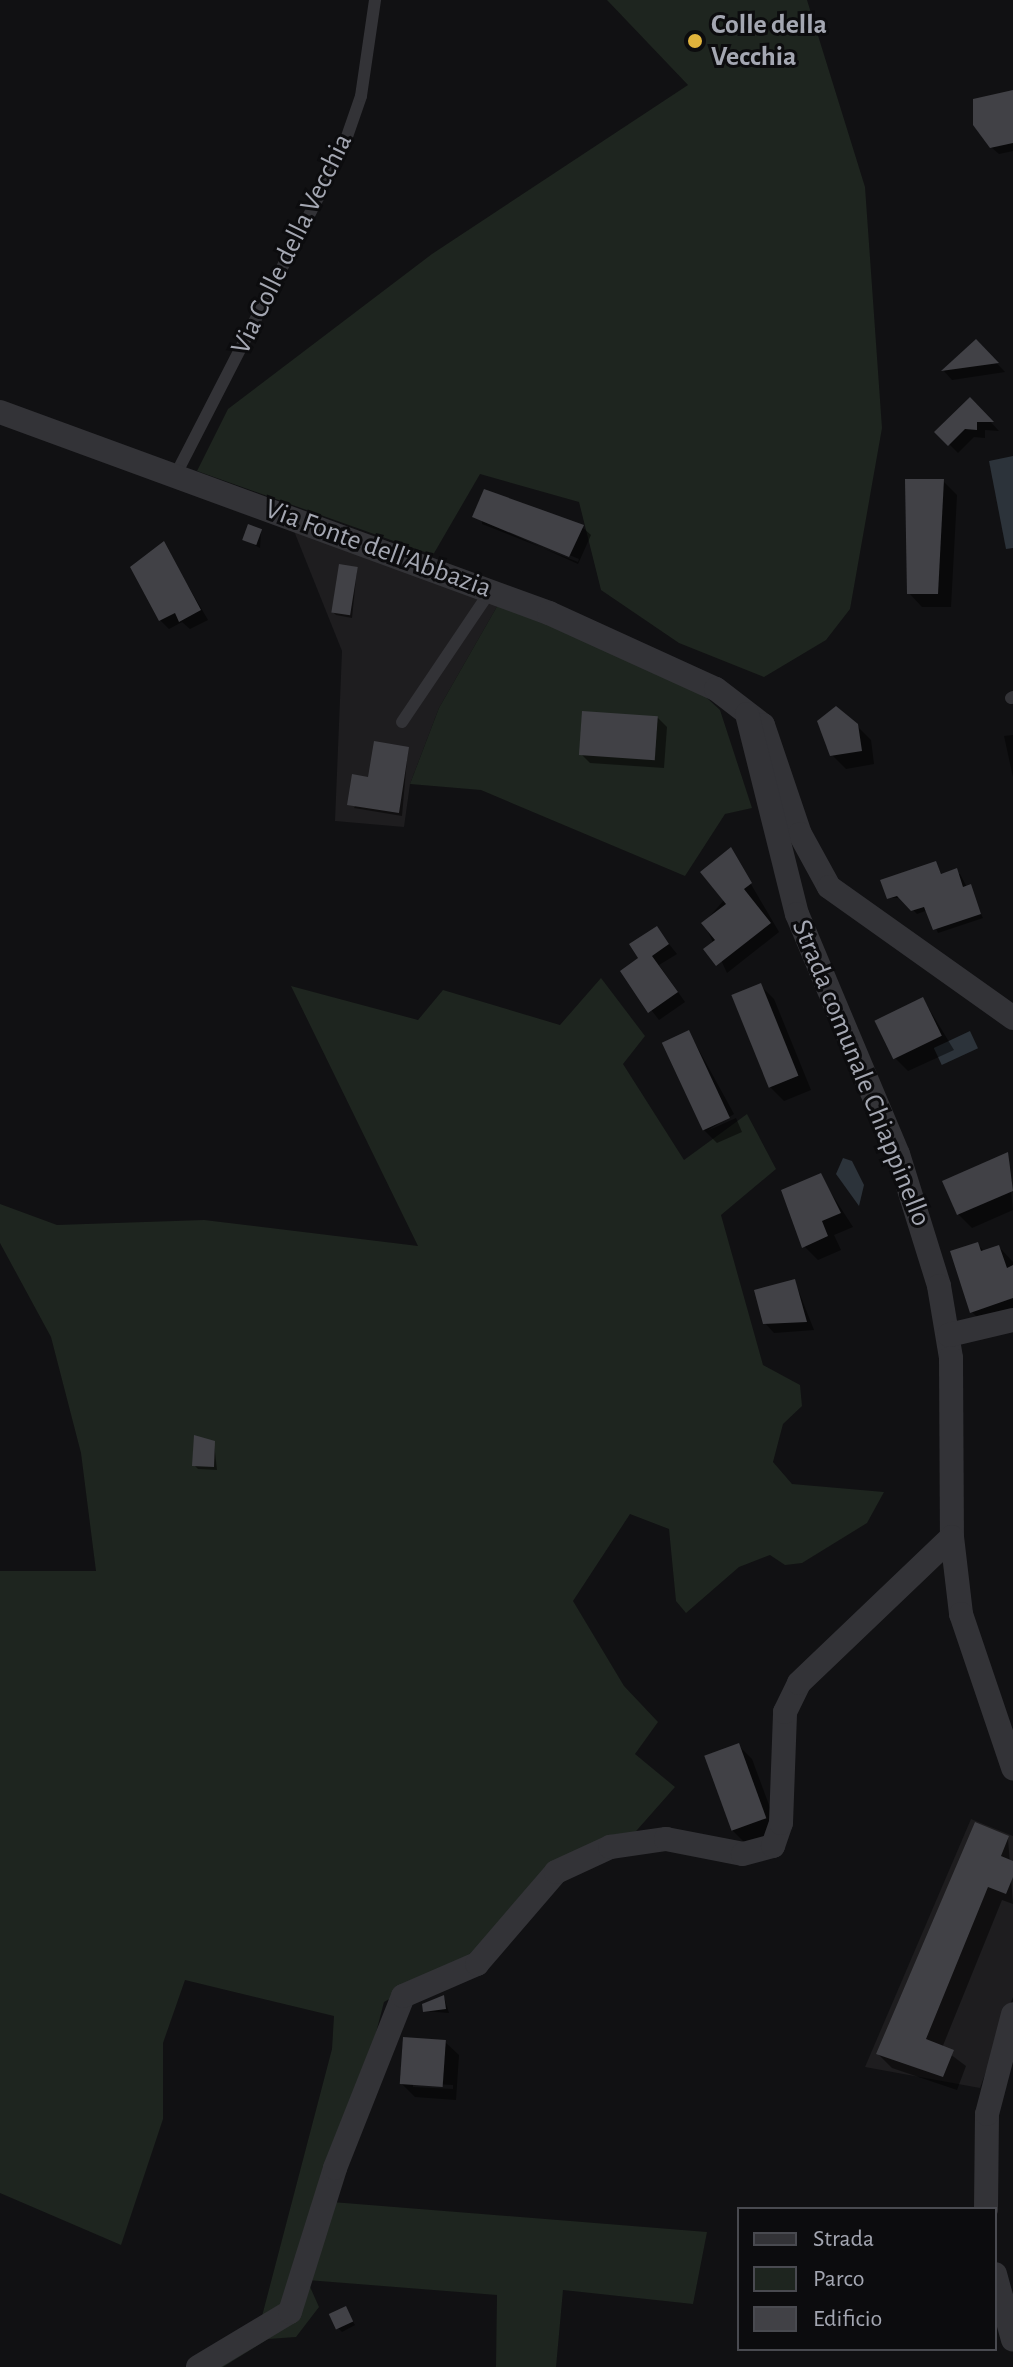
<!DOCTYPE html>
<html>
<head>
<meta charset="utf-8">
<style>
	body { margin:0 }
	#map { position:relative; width:1013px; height:2367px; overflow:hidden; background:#111113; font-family:"Alegreya Sans",sans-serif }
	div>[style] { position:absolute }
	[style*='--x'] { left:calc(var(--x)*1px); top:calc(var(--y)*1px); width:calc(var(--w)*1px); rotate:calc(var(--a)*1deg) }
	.built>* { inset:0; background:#1e1d1f }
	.green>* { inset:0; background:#1e251f }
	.water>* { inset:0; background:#2c333a; transform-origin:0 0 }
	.shadow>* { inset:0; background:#0007 }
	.building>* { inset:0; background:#414146; transform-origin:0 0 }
	.service>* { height:12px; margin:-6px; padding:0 6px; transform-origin:6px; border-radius:6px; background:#333337 }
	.minor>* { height:24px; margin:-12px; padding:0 12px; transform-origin:12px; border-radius:12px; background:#333337 }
	.dots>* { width:22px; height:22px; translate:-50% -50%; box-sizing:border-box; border:4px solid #0c0c0e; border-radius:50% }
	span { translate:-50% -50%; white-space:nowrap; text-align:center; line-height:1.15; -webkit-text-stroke:6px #0c0c0e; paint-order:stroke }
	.poi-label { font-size:28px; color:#a4a7b2; font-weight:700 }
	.left { translate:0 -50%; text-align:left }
	.street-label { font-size:28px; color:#a4a7b2 }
	.legend { position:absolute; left:737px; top:2207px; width:260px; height:144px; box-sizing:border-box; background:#0c0c0e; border:2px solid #494a50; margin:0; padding:10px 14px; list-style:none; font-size:24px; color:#a4a7b2 }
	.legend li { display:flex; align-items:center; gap:16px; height:40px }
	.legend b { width:40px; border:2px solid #494a50 }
</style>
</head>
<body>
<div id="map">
	<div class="built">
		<div style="clip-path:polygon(292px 526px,499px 603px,439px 708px,410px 784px,404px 827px,335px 821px,342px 651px)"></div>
		<div style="clip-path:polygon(971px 1819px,1013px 1836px,1013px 1997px,980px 2088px,865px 2067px)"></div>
	</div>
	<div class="green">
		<div style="clip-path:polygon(607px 0,807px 0,865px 187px,882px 428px,850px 609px,826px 640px,764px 677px,679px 643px,601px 590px,579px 502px,480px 474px,433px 555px,197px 471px,228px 409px,432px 254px,688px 85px)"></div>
		<div style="clip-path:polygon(499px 603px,695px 687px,720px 710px,752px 808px,725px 814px,685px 876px,481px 790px,410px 784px,439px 708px)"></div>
		<div style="clip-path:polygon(601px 978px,645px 1036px,623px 1064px,684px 1160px,747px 1114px,776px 1169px,721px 1215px,763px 1365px,800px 1385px,802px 1406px,783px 1424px,773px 1462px,792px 1484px,884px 1492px,867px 1523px,802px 1563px,785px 1565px,770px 1555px,739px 1567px,686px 1613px,676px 1601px,669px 1529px,630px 1514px,573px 1601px,624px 1686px,658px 1722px,635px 1754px,675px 1787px,615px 1855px,565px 1879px,485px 1968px,422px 1981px,384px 2002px,332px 2202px,707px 2232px,693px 2304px,563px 2290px,556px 2367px,496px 2367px,497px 2295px,307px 2280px,319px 2307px,296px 2337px,268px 2339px,223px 2367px,187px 2367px,261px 2320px,332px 2049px,334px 2016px,185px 1980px,163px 2043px,163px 2119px,121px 2245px,0 2193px,0 1571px,96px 1571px,81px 1453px,51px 1337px,0 1243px,0 1204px,57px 1225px,204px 1220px,418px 1246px,291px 986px,418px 1020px,443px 990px,560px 1025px)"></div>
	</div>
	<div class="water">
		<div style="clip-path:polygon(1013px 456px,1013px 548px,1006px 549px,989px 461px)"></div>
		<div style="left:970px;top:1031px;width:19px;height:40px;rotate:65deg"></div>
		<div style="clip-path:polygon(843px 1158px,852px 1161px,864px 1185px,859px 1206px,836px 1174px)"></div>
	</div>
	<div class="shadow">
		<div style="clip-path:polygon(1013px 92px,1013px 151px,999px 154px,991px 147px)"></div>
		<div style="clip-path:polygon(976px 341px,1005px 372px,952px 380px,944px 371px)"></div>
		<div style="clip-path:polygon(970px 400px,999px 431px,985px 430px,985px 438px,974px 437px,958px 453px,937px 432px)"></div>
		<div style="clip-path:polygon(943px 481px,957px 495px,951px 607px,922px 607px,909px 593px)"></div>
		<div style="clip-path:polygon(evenodd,474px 517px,582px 527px,591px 535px,578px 564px,474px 517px,482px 519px,579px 559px,578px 562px,482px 524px,482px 519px)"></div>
		<div style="clip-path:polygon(261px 531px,260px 548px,244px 539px)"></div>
		<div style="clip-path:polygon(163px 543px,208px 620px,190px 629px,182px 622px,169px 629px,160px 620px)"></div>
		<div style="clip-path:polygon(357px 569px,352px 618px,336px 615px,332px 611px)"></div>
		<div style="clip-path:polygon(658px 718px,667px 727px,664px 768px,590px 763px,581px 754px)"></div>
		<div style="clip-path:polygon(857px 726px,871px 740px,874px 764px,846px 769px,832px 755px)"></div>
		<div style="clip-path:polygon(1013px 735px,1013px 777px,1004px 736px)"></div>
		<div style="clip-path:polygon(408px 748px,402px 816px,354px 808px,370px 779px)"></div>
		<div style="clip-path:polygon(731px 850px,779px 932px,727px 973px,704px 923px,725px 899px)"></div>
		<div style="clip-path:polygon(936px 863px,942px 875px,960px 874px,983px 918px,938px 933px,928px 910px,917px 914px,902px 898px,888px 898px)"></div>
		<div style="clip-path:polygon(656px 928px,677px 954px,659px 965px,685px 1002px,659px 1020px,622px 972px,641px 959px)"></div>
		<div style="clip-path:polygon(760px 985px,774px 999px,811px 1090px,784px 1101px,770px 1087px)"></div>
		<div style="clip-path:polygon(923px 999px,954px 1050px,908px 1071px,895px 1058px)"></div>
		<div style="clip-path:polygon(689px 1032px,734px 1114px,707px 1131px,736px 1118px,742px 1132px,717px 1143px,703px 1129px)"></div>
		<div style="clip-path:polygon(1007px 1154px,1013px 1210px,972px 1228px,958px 1214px)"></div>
		<div style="clip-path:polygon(820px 1176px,853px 1227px,834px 1235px,841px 1250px,818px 1260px,804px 1246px)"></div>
		<div style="clip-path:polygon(977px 1244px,985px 1252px,999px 1247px,1013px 1262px,1013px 1316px,986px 1326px,972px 1312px)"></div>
		<div style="clip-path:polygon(795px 1282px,814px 1330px,774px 1333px,765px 1323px)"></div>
		<div style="clip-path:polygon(214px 1443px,217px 1470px,198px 1469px,194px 1465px)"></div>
		<div style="clip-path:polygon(738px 1745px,752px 1759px,779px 1832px,745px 1843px,731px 1829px)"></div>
		<div style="clip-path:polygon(1008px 1838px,1013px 1904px,1002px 1900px,942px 2048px,966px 2066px,957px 2090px,892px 2068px,878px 2054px)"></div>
		<div style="clip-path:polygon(444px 1997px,449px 2013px,424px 2011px)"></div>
		<div style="clip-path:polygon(evenodd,445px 2042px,459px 2055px,456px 2100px,415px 2097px,401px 2083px,445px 2042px,413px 2083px,453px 2085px,453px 2089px,413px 2087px,413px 2083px)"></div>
		<div style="clip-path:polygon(345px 2309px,355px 2325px,342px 2332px,338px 2328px)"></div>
	</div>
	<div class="building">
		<div style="clip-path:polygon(1013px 90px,1013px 143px,990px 148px,973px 125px,973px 99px)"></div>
		<div style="clip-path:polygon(976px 339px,999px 363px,941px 371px)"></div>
		<div style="clip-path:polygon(970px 397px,994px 422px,977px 422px,977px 430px,965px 429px,948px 446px,934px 432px)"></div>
		<div style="clip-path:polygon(905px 479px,944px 479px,938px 594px,907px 594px)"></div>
		<div style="clip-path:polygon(484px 489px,584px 525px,569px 557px,472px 517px)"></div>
		<div style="left:248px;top:524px;width:15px;height:17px;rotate:20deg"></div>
		<div style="clip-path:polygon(164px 541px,201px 610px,179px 622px,175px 613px,159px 621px,130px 567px)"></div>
		<div style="left:339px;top:564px;width:19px;height:49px;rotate:9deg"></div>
		<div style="clip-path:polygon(836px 706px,858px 724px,862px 751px,830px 756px,817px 721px)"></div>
		<div style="left:582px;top:711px;width:76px;height:44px;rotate:4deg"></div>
		<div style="clip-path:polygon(374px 741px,409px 747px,399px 813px,347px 805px,352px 774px,368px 777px)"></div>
		<div style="clip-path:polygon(731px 847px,752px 883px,744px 889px,771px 923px,716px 966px,703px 949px,715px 940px,701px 923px,726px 904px,700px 872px)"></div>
		<div style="clip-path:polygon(936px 861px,941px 874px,957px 868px,963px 887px,971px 884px,981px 914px,933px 930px,924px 907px,911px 911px,897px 896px,887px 899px,880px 880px)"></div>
		<div style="clip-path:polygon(657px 926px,669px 944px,652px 956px,678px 992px,648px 1013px,620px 971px,638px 958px,629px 944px)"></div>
		<div style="left:761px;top:983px;width:100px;height:32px;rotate:68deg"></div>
		<div style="left:923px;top:997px;width:43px;height:54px;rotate:64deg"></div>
		<div style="left:689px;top:1030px;width:97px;height:30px;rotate:65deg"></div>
		<div style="clip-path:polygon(1008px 1152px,1013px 1191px,957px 1215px,942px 1181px)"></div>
		<div style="clip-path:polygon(821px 1173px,841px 1213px,822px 1221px,828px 1236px,802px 1248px,781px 1190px)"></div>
		<div style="clip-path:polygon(978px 1242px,981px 1251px,999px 1245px,1007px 1268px,1013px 1265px,1013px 1298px,970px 1313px,950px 1251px)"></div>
		<div style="clip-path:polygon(795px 1279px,807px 1322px,763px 1324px,754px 1290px)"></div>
		<div style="clip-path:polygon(194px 1435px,215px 1441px,214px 1467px,192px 1466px)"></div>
		<div style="left:739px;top:1743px;width:80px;height:37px;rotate:70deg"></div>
		<div style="clip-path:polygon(975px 1822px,1009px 1836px,1001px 1856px,1013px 1861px,1013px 1877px,1006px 1894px,988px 1887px,926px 2039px,954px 2050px,943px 2077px,876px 2054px)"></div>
		<div style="clip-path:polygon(444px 1995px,446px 2009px,423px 2012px,422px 2004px)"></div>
		<div style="left:403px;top:2037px;width:43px;height:47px;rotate:4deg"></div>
		<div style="left:346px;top:2306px;width:17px;height:19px;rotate:65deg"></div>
	</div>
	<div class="service">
		<div style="--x:175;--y:476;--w:365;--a:-62.8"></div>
		<div style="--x:342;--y:151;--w:58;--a:-70.9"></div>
		<div style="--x:361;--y:96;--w:97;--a:-81.7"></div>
		<div style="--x:1011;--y:698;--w:2;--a:-27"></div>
		<div style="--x:402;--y:722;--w:159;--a:-56"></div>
	</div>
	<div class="minor">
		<div style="--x:0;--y:412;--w:585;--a:20.11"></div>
		<div style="--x:549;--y:613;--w:183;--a:24.5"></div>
		<div style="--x:716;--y:689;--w:59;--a:37.5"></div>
		<div style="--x:763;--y:725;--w:115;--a:71.3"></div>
		<div style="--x:800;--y:834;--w:60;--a:61.3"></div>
		<div style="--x:829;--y:887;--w:226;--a:35.4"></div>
		<div style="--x:747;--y:714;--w:206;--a:76"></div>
		<div style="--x:797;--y:914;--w:260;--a:67.2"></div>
		<div style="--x:898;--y:1154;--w:138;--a:72.7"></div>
		<div style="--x:939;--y:1286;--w:73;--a:80.5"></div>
		<div style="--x:951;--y:1358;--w:179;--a:89.7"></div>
		<div style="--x:952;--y:1537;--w:78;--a:83.3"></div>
		<div style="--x:961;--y:1614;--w:163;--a:71.3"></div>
		<div style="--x:949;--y:1335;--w:66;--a:-13.2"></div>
		<div style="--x:986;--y:2209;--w:95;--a:-89.4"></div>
		<div style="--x:987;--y:2114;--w:103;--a:-75.4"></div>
		<div style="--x:995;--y:2274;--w:68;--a:74.7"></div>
		<div style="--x:198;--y:2367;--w:107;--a:-30.9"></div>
		<div style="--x:290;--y:2312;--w:151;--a:-72.6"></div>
		<div style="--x:335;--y:2168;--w:185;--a:-68.4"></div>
		<div style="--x:403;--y:1996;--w:81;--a:-23.4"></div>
		<div style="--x:477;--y:1964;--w:121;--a:-49.3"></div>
		<div style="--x:556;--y:1872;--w:60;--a:-24.8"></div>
		<div style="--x:610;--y:1847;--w:57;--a:-8.1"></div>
		<div style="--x:666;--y:1839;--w:78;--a:11"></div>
		<div style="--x:743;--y:1854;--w:31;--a:-15"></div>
		<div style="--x:773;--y:1846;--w:24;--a:-71"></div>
		<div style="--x:781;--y:1823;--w:111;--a:-87.9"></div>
		<div style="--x:785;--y:1712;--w:32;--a:-64"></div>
		<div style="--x:799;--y:1683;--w:211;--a:-43.7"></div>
	</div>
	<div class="dots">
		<div style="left:695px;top:41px;background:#e0b33c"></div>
	</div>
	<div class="poi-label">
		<span class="left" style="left:711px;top:41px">Colle della<br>Vecchia</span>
	</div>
	<div class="street-label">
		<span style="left:292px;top:244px;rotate:-64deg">Via Colle della Vecchia</span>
		<span style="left:378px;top:549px;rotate:20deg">Via Fonte dell'Abbazia</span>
		<span style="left:861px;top:1073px;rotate:68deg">Strada comunale Chiappinello</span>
	</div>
	<ul class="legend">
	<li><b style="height:10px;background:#333337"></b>Strada</li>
	<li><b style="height:22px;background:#1e251f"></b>Parco</li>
	<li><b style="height:22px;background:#414146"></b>Edificio</li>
	</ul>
</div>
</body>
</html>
